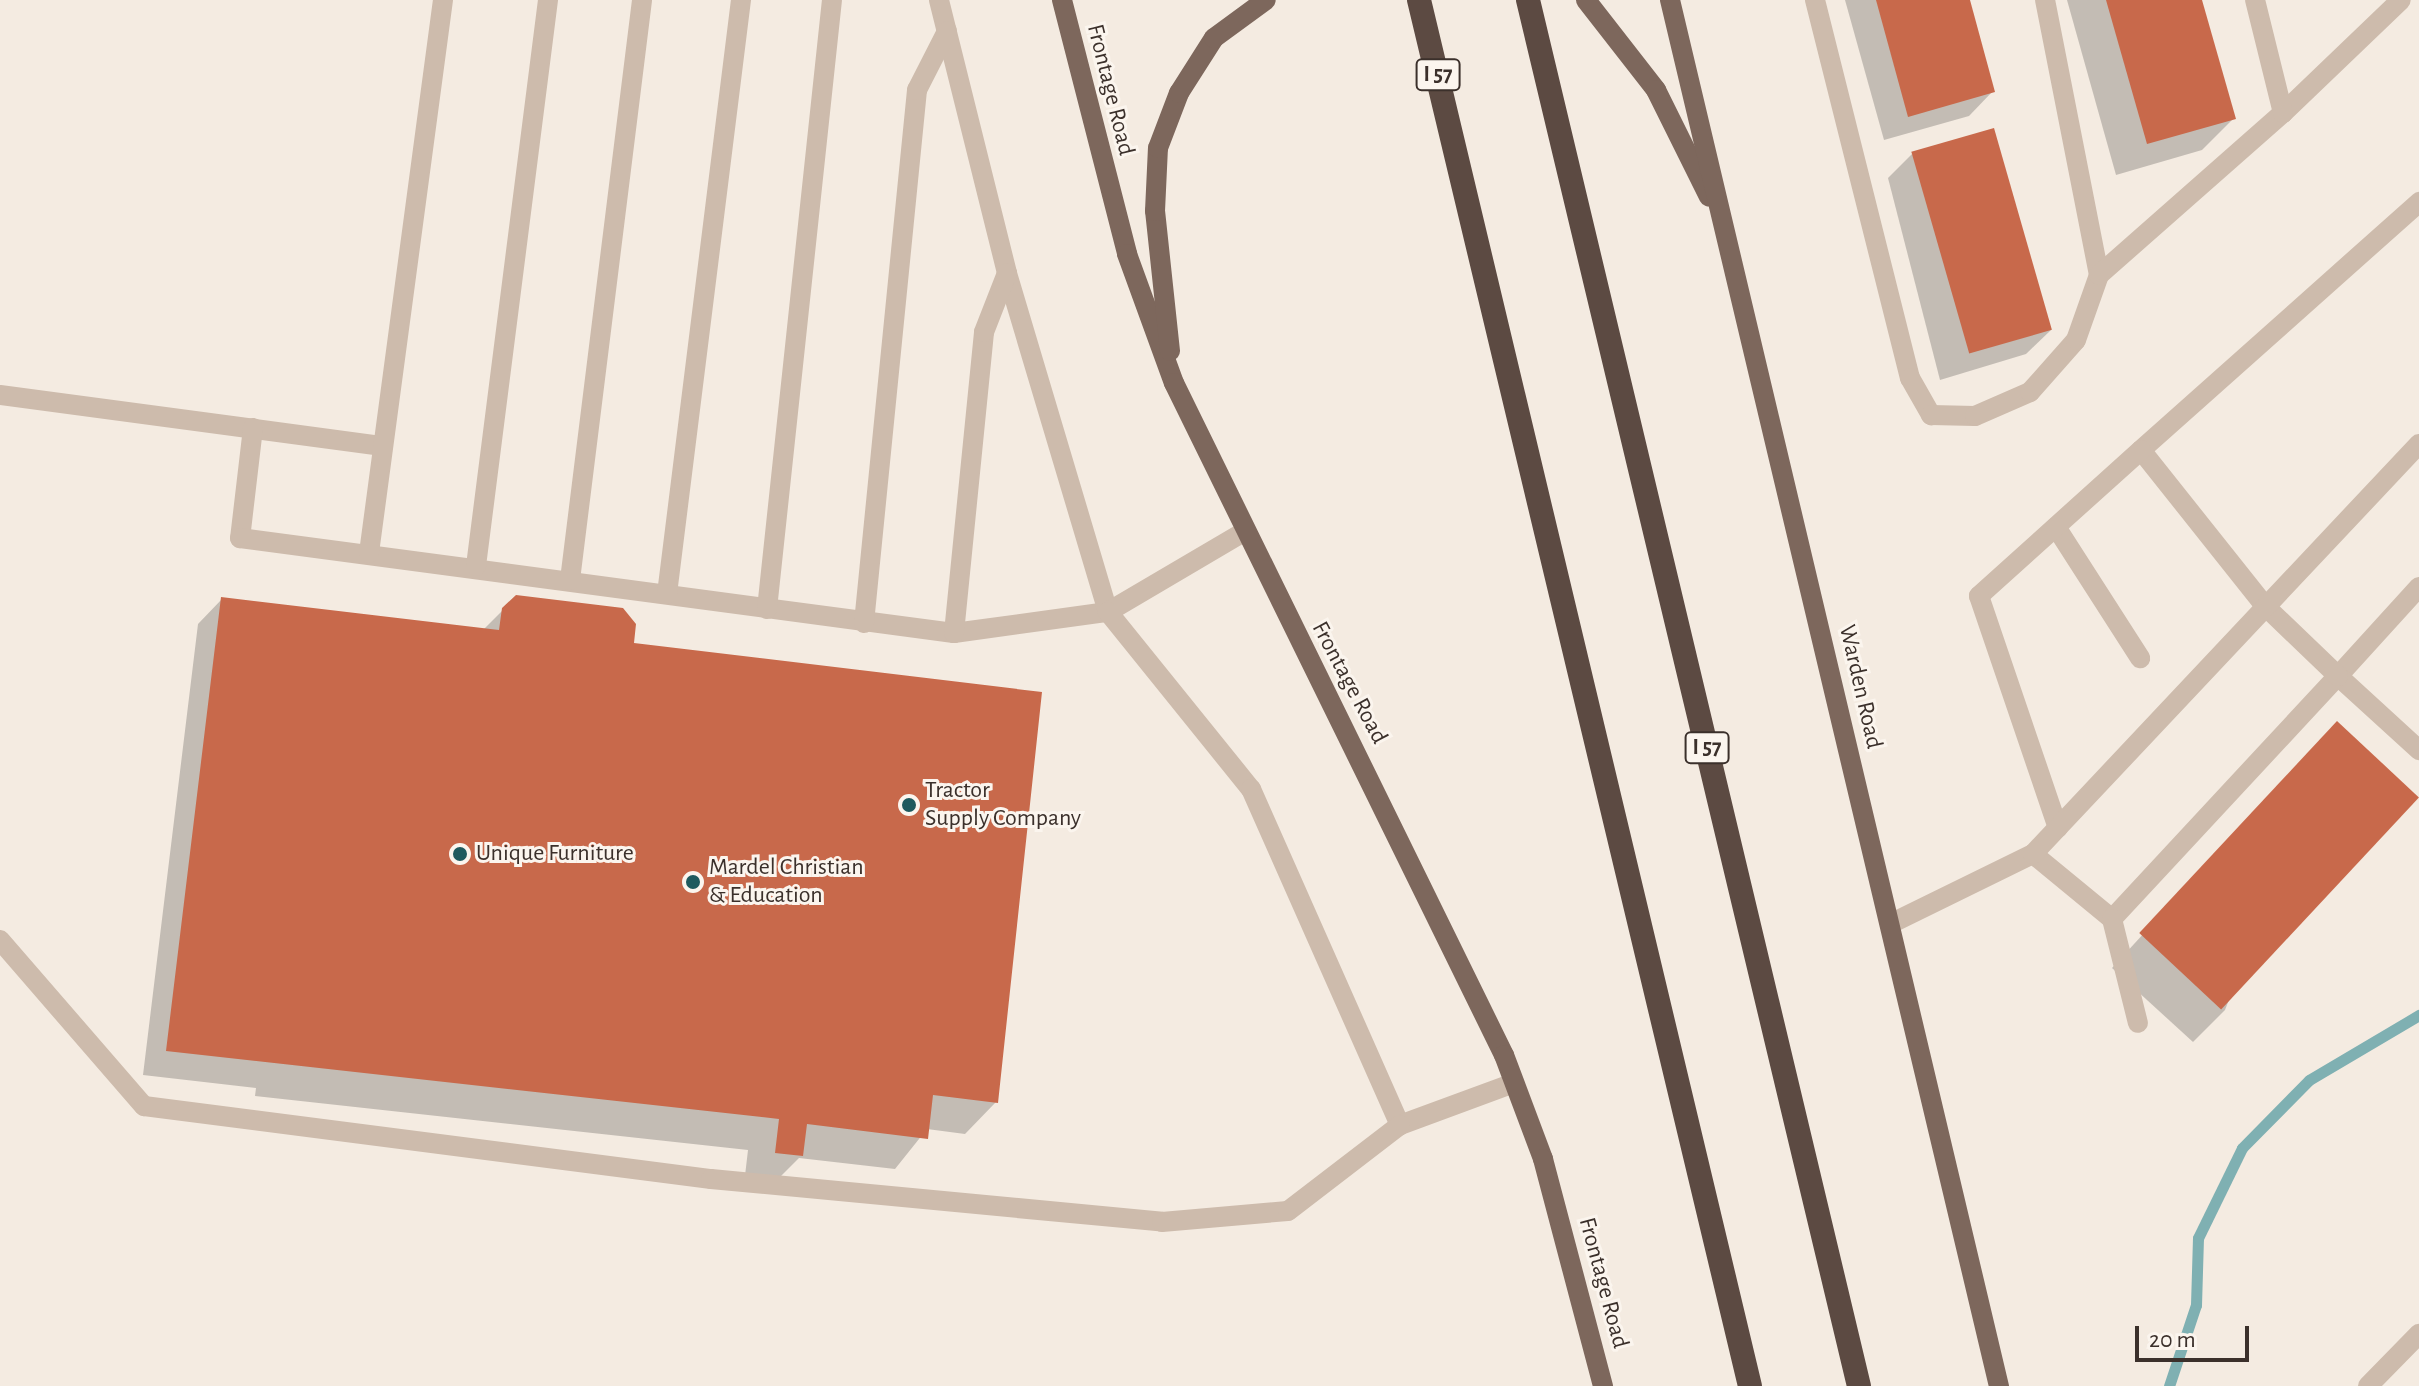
<!DOCTYPE html>
<html>
<head>
<meta charset="utf-8">
<style>
	body { margin:0 }
	#map { position:relative; width:2419px; height:1386px; overflow:hidden; background:#f4ebe1; font-family:"Alegreya Sans",sans-serif }
	div>[style] { position:absolute }
	[style*='--x'] { left:calc(var(--x)*1px); top:calc(var(--y)*1px); width:calc(var(--w)*1px); rotate:calc(var(--a)*1deg) }
	.shadow>* { inset:0; background:#0003 }
	.stream>* { height:11px; margin:-5.5px; padding:0 5.5px; transform-origin:5.5px; border-radius:5.5px; background:#7fb0b2 }
	.building>* { inset:0; background:#c8694b; transform-origin:0 0 }
	.minor>* { height:20px; margin:-10px; padding:0 10px; transform-origin:10px; border-radius:10px; background:#cdbbac }
	.major>* { height:20px; margin:-10px; padding:0 10px; transform-origin:10px; border-radius:10px; background:#7d675c }
	.highway>* { height:24px; margin:-12px; padding:0 12px; transform-origin:12px; border-radius:12px; background:#5c4a42 }
	.dots>* { width:22px; height:22px; translate:-50% -50%; box-sizing:border-box; border:4px solid #fbf5ee; border-radius:50% }
	span { translate:-50% -50%; white-space:nowrap; text-align:center; line-height:1.15; -webkit-text-stroke:6px #fbf5ee; paint-order:stroke }
	.shield-label span { padding:2px 6px; background:#fbf5ee; border:2px solid; border-radius:6px; -webkit-text-stroke-width:0 }
	.shield-label { font-size:22px; color:#3b302b; font-weight:700 }
	.street-label { font-size:24px; color:#3b302b }
	.poi-label { font-size:24px; color:#3b302b }
	.left { translate:0 -50%; text-align:left }
	.scale { position:absolute; left:2135px; top:1326px; width:114px; height:36px; box-sizing:border-box; border:4px solid #3b302b; border-top:0; padding-left:10px; font-size:24px; line-height:28px; white-space:nowrap; color:#3b302b; -webkit-text-stroke:6px #fbf5ee; paint-order:stroke }
</style>
</head>
<body>
<div id="map">
	<div class="shadow">
		<div style="clip-path:polygon(1845px 0,1968px 0,1993px 91px,1969px 116px,1884px 140px)"></div>
		<div style="clip-path:polygon(2067px 0,2200px 0,2234px 118px,2202px 150px,2116px 175px)"></div>
		<div style="clip-path:polygon(1912px 154px,2051px 330px,2026px 354px,1940px 380px,1888px 178px)"></div>
		<div style="clip-path:polygon(516px 597px,631px 645px,996px 1102px,965px 1134px,927px 1129px,895px 1169px,799px 1158px,770px 1187px,744px 1184px,748px 1150px,255px 1096px,256px 1088px,143px 1075px,198px 624px,222px 599px,483px 630px)"></div>
		<div style="clip-path:polygon(2337px 723px,2225px 1010px,2193px 1042px,2112px 968px)"></div>
	</div>
	<div class="stream">
		<div style="--x:2169;--y:1386;--w:85;--a:-71.6"></div>
		<div style="--x:2196;--y:1305;--w:67;--a:-88.3"></div>
		<div style="--x:2198;--y:1238;--w:100;--a:-63.9"></div>
		<div style="--x:2242;--y:1148;--w:95;--a:-45.4"></div>
		<div style="--x:2309;--y:1080;--w:128;--a:-30.6"></div>
	</div>
	<div class="building">
		<div style="clip-path:polygon(1876px 0,1970px 0,1995px 92px,1908px 117px)"></div>
		<div style="clip-path:polygon(2106px 0,2202px 0,2236px 119px,2147px 144px)"></div>
		<div style="left:1994px;top:128px;width:210px;height:86px;rotate:74deg"></div>
		<div style="clip-path:polygon(516px 595px,623px 608px,636px 624px,634px 643px,1042px 692px,998px 1103px,933px 1095px,928px 1139px,807px 1124px,803px 1156px,775px 1153px,779px 1119px,166px 1051px,221px 597px,499px 630px,502px 608px)"></div>
		<div style="left:2337px;top:721px;width:112px;height:290px;rotate:43deg"></div>
	</div>
	<div class="minor">
		<div style="--x:1815;--y:0;--w:390;--a:75.9"></div>
		<div style="--x:1910;--y:378;--w:43;--a:60.4"></div>
		<div style="--x:1931;--y:415;--w:44;--a:1.3"></div>
		<div style="--x:1975;--y:416;--w:60;--a:-23.6"></div>
		<div style="--x:2030;--y:392;--w:69;--a:-48.5"></div>
		<div style="--x:2076;--y:340;--w:69;--a:-70.5"></div>
		<div style="--x:2099;--y:275;--w:280;--a:-101.1"></div>
		<div style="--x:2283;--y:113;--w:163;--a:-43.8"></div>
		<div style="--x:2099;--y:275;--w:245;--a:-41.4"></div>
		<div style="--x:2283;--y:113;--w:116;--a:-103.9"></div>
		<div style="--x:0;--y:395;--w:386;--a:7.6"></div>
		<div style="--x:253;--y:428;--w:111;--a:96.7"></div>
		<div style="--x:240;--y:538;--w:720;--a:7.58"></div>
		<div style="--x:954;--y:633;--w:155;--a:-7.8"></div>
		<div style="--x:1108;--y:612;--w:354;--a:-106.6"></div>
		<div style="--x:1007;--y:273;--w:281;--a:-104"></div>
		<div style="--x:2141;--y:450;--w:373;--a:-41.7"></div>
		<div style="--x:2056;--y:527;--w:156;--a:57.3"></div>
		<div style="--x:1242;--y:533;--w:156;--a:149.5"></div>
		<div style="--x:1108;--y:612;--w:228;--a:51.1"></div>
		<div style="--x:1251;--y:789;--w:368;--a:66.1"></div>
		<div style="--x:1400;--y:1125;--w:121;--a:-20.2"></div>
		<div style="--x:369;--y:553;--w:558;--a:-82.38"></div>
		<div style="--x:476;--y:566;--w:571;--a:-82.75"></div>
		<div style="--x:570;--y:580;--w:584;--a:-82.92"></div>
		<div style="--x:2419;--y:587;--w:120;--a:132.3"></div>
		<div style="--x:2338;--y:676;--w:110;--a:42.4"></div>
		<div style="--x:667;--y:594;--w:599;--a:-82.9"></div>
		<div style="--x:767;--y:609;--w:612;--a:-83.91"></div>
		<div style="--x:864;--y:623;--w:536;--a:-84.32"></div>
		<div style="--x:917;--y:90;--w:66;--a:-63"></div>
		<div style="--x:954;--y:633;--w:302;--a:-84.3"></div>
		<div style="--x:984;--y:332;--w:63;--a:-68.7"></div>
		<div style="--x:2033;--y:854;--w:102;--a:39.4"></div>
		<div style="--x:2112;--y:919;--w:332;--a:-47.1"></div>
		<div style="--x:2338;--y:676;--w:101;--a:-136.2"></div>
		<div style="--x:2265;--y:606;--w:199;--a:-128.5"></div>
		<div style="--x:2141;--y:450;--w:218;--a:138"></div>
		<div style="--x:1979;--y:596;--w:245;--a:71.2"></div>
		<div style="--x:2112;--y:919;--w:107;--a:76"></div>
		<div style="--x:1890;--y:924;--w:159;--a:-26.1"></div>
		<div style="--x:2033;--y:854;--w:563;--a:-46.73"></div>
		<div style="--x:0;--y:940;--w:220;--a:49.1"></div>
		<div style="--x:144;--y:1106;--w:572;--a:7.34"></div>
		<div style="--x:711;--y:1179;--w:453;--a:5.4"></div>
		<div style="--x:1162;--y:1222;--w:126;--a:-5"></div>
		<div style="--x:1288;--y:1211;--w:141;--a:-37.5"></div>
		<div style="--x:2368;--y:1386;--w:73;--a:-45.6"></div>
	</div>
	<div class="major">
		<div style="--x:1062;--y:0;--w:262;--a:75.6"></div>
		<div style="--x:1127;--y:254;--w:137;--a:70"></div>
		<div style="--x:1174;--y:383;--w:749;--a:63.85"></div>
		<div style="--x:1504;--y:1055;--w:111;--a:69.4"></div>
		<div style="--x:1543;--y:1159;--w:235;--a:75.2"></div>
		<div style="--x:1586;--y:0;--w:114;--a:52.1"></div>
		<div style="--x:1656;--y:90;--w:119;--a:63.6"></div>
		<div style="--x:1670;--y:0;--w:1425;--a:76.65"></div>
		<div style="--x:1170;--y:351;--w:141;--a:-96.1"></div>
		<div style="--x:1155;--y:211;--w:63;--a:-87.3"></div>
		<div style="--x:1158;--y:148;--w:59;--a:-69.1"></div>
		<div style="--x:1179;--y:93;--w:65;--a:-57.5"></div>
		<div style="--x:1214;--y:38;--w:64;--a:-36.2"></div>
	</div>
	<div class="highway">
		<div style="--x:1419;--y:0;--w:1425;--a:76.57"></div>
		<div style="--x:1528;--y:0;--w:1425;--a:76.57"></div>
	</div>
	<div class="dots">
		<div style="left:909px;top:805px;background:#1f5a5e"></div>
		<div style="left:460px;top:854px;background:#1f5a5e"></div>
		<div style="left:693px;top:882px;background:#1f5a5e"></div>
	</div>
	<div class="shield-label">
		<span style="left:1438px;top:75px">I 57</span>
		<span style="left:1707px;top:748px">I 57</span>
	</div>
	<div class="street-label">
		<span style="left:1110px;top:90px;rotate:76deg">Frontage Road</span>
		<span style="left:1349px;top:683px;rotate:62deg">Frontage Road</span>
		<span style="left:1860px;top:687px;rotate:77deg">Warden Road</span>
		<span style="left:1603px;top:1283px;rotate:75deg">Frontage Road</span>
	</div>
	<div class="poi-label">
		<span class="left" style="left:925px;top:805px">Tractor<br>Supply Company</span>
		<span class="left" style="left:476px;top:854px">Unique Furniture</span>
		<span class="left" style="left:709px;top:882px">Mardel Christian<br>&amp; Education</span>
	</div>
	<div class="scale">20 m</div>
</div>
</body>
</html>
